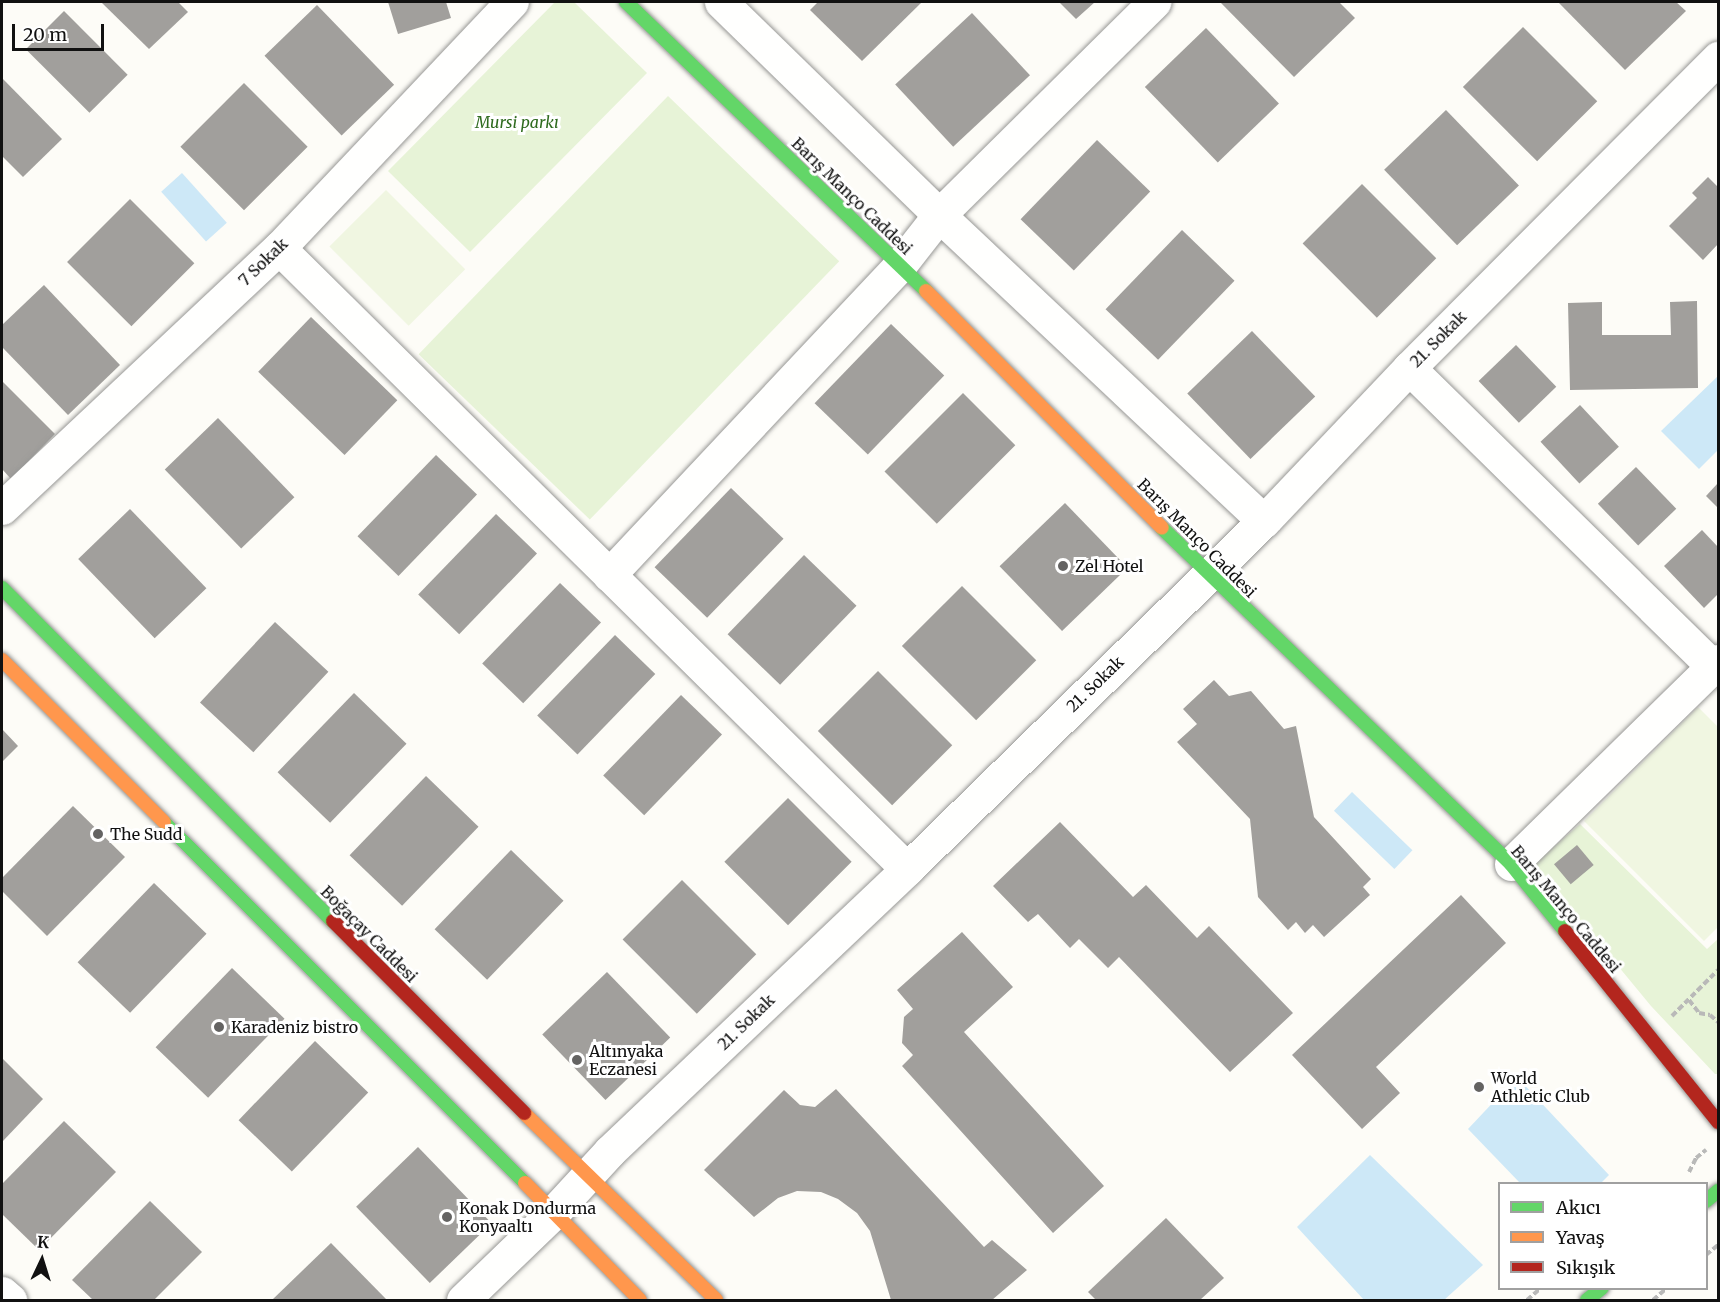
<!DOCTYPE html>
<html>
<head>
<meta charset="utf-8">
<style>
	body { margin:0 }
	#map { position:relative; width:1720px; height:1302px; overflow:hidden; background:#fdfcf7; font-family:Merriweather,serif }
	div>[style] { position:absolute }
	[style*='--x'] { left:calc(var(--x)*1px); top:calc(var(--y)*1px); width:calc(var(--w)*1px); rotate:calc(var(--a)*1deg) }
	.green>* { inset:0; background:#e7f3d7; transform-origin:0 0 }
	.pitch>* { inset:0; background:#f0f6e1; transform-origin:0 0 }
	.water>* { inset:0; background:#cde8f7; transform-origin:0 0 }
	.building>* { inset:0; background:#a19f9c; transform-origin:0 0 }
	.path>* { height:4px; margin-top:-2px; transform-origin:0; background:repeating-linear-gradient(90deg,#b9b9b8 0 6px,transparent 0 9px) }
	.roads { filter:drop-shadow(0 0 2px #979795) drop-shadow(0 0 2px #979795) }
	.street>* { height:33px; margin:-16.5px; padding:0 16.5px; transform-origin:16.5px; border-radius:16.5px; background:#fffffe }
	.fast>* { height:14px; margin:-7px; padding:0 7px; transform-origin:7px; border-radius:7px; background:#63d668 }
	.slow>* { height:14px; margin:-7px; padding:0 7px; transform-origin:7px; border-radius:7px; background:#ff974d }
	.jam>* { height:14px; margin:-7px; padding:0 7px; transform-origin:7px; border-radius:7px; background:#b3261e }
	.dots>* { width:16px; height:16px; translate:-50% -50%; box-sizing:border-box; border:3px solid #fff; border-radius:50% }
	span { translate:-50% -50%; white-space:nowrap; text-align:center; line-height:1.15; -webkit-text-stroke:6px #fff; paint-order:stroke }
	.park-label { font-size:16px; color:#2f6b1f; font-style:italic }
	.street-label { font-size:16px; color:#111 }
	.poi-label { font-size:16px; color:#111 }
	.left { translate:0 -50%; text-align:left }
	.frame { position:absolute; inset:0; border:3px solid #111; pointer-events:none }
	.legend { position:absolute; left:1498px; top:1182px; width:210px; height:108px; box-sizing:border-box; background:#fff; border:2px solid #a0a0a0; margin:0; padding:8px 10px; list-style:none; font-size:18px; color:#111 }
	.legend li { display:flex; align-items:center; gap:12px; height:30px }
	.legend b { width:30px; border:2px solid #a0a0a0 }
	.north { position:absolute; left:12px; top:1230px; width:60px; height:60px; -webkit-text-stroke:4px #fff; paint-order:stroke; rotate:4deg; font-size:16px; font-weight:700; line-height:24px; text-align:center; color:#111 }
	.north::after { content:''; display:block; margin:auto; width:21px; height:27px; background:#111; clip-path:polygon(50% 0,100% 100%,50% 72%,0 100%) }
	.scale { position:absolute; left:12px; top:24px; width:92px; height:27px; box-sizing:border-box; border:3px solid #111; border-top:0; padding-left:8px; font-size:18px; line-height:21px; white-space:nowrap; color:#111; -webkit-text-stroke:4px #fff; paint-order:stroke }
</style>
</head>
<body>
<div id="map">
	<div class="green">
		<div style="clip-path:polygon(555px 2px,574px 2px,647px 73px,470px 252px,388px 171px)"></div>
		<div style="left:668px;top:96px;width:238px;height:359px;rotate:44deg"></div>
		<div style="clip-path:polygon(1580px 824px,1707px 949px,1718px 939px,1718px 1074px,1715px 1074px,1651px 1006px,1534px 864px)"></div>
	</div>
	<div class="pitch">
		<div style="left:386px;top:190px;width:112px;height:80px;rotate:45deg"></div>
		<div style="clip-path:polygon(1698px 707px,1718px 727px,1718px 927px,1704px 941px,1584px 821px)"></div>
	</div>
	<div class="water">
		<div style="left:182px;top:173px;width:67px;height:28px;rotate:48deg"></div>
		<div style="clip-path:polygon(1718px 376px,1718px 450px,1699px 469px,1661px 431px)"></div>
		<div style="left:1352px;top:792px;width:84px;height:26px;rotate:44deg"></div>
		<div style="clip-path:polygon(1517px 1077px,1609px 1175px,1601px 1183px,1520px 1183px,1468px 1129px)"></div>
		<div style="clip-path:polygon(1370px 1155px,1483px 1265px,1444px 1300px,1364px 1300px,1297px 1227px)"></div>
	</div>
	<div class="building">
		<div style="clip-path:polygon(101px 2px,178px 2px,188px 12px,149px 49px)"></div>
		<div style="clip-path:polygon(388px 2px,446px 2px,451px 18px,398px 34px)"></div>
		<div style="clip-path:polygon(818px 2px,922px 2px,862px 61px,810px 10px)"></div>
		<div style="clip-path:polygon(1059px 2px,1095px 2px,1076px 19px)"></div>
		<div style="clip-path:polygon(1220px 2px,1339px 2px,1355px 18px,1294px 77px)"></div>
		<div style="clip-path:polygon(1558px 2px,1676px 2px,1686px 11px,1625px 70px)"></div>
		<div style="left:317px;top:5px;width:111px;height:73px;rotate:46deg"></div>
		<div style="left:64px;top:11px;width:90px;height:54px;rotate:45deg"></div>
		<div style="left:972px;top:13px;width:85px;height:105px;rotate:47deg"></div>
		<div style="left:1523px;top:27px;width:105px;height:85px;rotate:45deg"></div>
		<div style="left:1206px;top:28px;width:105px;height:85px;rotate:46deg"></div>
		<div style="clip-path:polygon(2px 78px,62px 139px,23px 177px,2px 156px)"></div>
		<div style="left:244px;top:83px;width:90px;height:90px;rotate:45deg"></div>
		<div style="left:1446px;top:110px;width:105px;height:86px;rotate:46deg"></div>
		<div style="left:1097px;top:140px;width:74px;height:110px;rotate:44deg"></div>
		<div style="clip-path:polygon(1708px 177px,1717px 186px,1718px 184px,1718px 244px,1703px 260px,1669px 226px,1697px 198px,1692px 193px)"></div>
		<div style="left:1362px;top:184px;width:105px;height:84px;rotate:45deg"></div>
		<div style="left:130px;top:199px;width:91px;height:89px;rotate:45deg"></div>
		<div style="left:1182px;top:230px;width:73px;height:110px;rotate:44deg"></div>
		<div style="clip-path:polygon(44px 285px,120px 365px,68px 415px,2px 347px,2px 325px)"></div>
		<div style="clip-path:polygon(1697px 301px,1698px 388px,1570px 390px,1568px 303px,1602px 302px,1602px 335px,1671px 335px,1670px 302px)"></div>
		<div style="left:311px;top:317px;width:120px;height:76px;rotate:44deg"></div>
		<div style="left:891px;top:324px;width:74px;height:110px;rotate:44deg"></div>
		<div style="left:1252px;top:331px;width:91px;height:90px;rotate:46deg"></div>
		<div style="left:1516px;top:345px;width:58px;height:52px;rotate:46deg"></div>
		<div style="clip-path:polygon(2px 381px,55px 434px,11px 479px,2px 469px)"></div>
		<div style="left:963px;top:393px;width:74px;height:111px;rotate:45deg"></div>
		<div style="left:1580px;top:405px;width:57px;height:54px;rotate:47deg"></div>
		<div style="left:218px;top:418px;width:110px;height:74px;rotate:46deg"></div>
		<div style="left:436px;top:455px;width:57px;height:113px;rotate:44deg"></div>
		<div style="left:1636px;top:467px;width:58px;height:53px;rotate:46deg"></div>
		<div style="clip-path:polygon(1718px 483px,1718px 508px,1706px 496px)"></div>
		<div style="left:731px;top:488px;width:73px;height:110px;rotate:44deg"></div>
		<div style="left:1065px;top:503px;width:90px;height:91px;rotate:46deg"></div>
		<div style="left:130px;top:509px;width:110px;height:72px;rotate:46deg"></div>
		<div style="left:496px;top:514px;width:57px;height:112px;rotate:44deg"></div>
		<div style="clip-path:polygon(1702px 530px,1718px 547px,1718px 594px,1704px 608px,1664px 566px)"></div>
		<div style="left:804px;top:555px;width:73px;height:110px;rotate:44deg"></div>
		<div style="left:560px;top:583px;width:57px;height:112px;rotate:44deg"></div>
		<div style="left:962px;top:586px;width:105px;height:85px;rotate:45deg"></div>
		<div style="left:275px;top:622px;width:73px;height:110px;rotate:43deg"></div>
		<div style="left:615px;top:635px;width:56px;height:112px;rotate:44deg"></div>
		<div style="left:878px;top:671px;width:105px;height:85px;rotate:45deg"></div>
		<div style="clip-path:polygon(1214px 680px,1229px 696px,1251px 691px,1284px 729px,1296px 726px,1314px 817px,1371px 879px,1363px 887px,1370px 895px,1324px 937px,1313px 925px,1305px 933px,1296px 922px,1288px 930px,1258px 897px,1250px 819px,1177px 742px,1197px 724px,1183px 709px)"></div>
		<div style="left:354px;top:693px;width:73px;height:110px;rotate:44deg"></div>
		<div style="left:681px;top:695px;width:57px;height:112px;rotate:44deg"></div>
		<div style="clip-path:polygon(2px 729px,18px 746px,2px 762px)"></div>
		<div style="left:426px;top:776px;width:73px;height:110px;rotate:44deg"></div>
		<div style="left:788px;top:798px;width:90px;height:90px;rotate:45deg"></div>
		<div style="clip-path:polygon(73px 806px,125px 857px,47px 936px,2px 891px,2px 878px)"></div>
		<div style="clip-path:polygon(1060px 822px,1133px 897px,1146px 885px,1197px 938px,1209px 926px,1293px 1013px,1230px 1072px,1119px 957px,1108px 968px,1079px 939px,1070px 948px,1038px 914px,1028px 922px,993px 886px)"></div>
		<div style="left:1577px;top:845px;width:26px;height:30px;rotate:50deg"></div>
		<div style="left:511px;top:850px;width:73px;height:110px;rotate:44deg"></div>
		<div style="left:682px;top:880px;width:105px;height:84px;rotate:45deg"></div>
		<div style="left:154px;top:883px;width:73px;height:110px;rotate:44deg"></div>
		<div style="clip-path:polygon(1461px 895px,1506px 943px,1376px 1067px,1400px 1093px,1362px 1129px,1292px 1055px)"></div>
		<div style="clip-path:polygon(962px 932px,1013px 987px,964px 1032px,1104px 1186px,1053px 1233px,902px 1066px,913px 1055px,902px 1043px,904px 1017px,913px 1009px,897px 990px)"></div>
		<div style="left:232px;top:968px;width:73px;height:110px;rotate:44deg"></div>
		<div style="left:607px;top:972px;width:91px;height:90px;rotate:46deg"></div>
		<div style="left:315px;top:1041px;width:74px;height:110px;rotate:44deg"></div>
		<div style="clip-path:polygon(2px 1058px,43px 1099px,2px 1142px)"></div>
		<div style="clip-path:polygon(836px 1089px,984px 1247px,992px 1240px,1027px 1270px,992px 1300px,891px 1300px,870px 1231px,857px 1213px,838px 1199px,821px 1192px,797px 1191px,778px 1198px,754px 1217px,704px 1170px,784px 1090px,800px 1105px,815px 1107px)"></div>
		<div style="clip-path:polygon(64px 1121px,116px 1172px,39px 1250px,2px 1214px,2px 1184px)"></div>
		<div style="left:418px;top:1147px;width:106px;height:86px;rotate:46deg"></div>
		<div style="clip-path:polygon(150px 1201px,202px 1252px,154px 1300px,93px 1300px,72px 1280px)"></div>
		<div style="clip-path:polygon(1166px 1218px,1224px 1278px,1200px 1300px,1096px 1300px,1088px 1292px)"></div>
		<div style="clip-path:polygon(331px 1243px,387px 1300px,272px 1300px)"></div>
	</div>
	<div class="path">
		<div style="--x:1689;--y:1000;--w:16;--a:52"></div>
		<div style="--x:1699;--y:1013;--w:11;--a:10"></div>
		<div style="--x:1710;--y:1015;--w:11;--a:41"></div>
		<div style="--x:1672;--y:1016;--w:65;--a:-45"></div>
		<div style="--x:1689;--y:1172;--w:16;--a:-63"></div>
		<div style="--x:1696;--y:1158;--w:13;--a:-39"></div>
		<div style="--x:1706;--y:1255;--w:16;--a:-40"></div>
		<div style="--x:1527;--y:1300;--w:18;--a:-41"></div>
		<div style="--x:1653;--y:1300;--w:18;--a:-41"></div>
	</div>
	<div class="roads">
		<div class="street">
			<div style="--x:721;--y:2;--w:305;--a:44.3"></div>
			<div style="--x:939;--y:215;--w:446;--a:43.3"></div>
			<div style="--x:279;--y:248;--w:883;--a:44.68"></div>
			<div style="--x:1409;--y:368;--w:426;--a:44.5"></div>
			<div style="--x:2;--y:508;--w:380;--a:-43.2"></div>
			<div style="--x:279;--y:248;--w:339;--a:-46.6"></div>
			<div style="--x:609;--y:575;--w:425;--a:-46.8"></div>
			<div style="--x:900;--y:265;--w:63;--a:-52"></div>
			<div style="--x:939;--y:215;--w:303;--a:-44.7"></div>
			<div style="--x:1511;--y:864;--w:290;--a:-44.4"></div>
			<div style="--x:2;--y:1293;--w:11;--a:41"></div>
			<div style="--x:463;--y:1300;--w:127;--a:-44"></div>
			<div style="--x:554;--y:1212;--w:83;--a:-47.4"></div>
			<div style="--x:610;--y:1151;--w:410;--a:-43.5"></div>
			<div style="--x:907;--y:869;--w:499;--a:-44.3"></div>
			<div style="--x:1264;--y:521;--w:211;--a:-46.5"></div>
			<div style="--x:1409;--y:368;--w:438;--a:-45.1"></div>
		</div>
		<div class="fast">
			<div style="--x:626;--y:2;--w:417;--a:43.9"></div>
			<div style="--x:1162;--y:528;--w:484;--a:43.9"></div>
			<div style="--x:1511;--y:864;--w:86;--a:51.1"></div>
			<div style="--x:2;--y:588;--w:470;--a:45.2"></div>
			<div style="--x:164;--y:822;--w:511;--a:45"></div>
			<div style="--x:1706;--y:1201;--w:16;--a:-40"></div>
			<div style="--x:1587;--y:1300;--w:19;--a:-39"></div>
		</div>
		<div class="slow">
			<div style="--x:926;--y:291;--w:334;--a:45.1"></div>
			<div style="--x:2;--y:660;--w:229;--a:45"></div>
			<div style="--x:524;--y:1113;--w:268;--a:44.2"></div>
			<div style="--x:525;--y:1183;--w:164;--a:45.5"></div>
		</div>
		<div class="jam">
			<div style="--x:333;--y:921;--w:271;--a:45.1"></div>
			<div style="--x:1565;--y:931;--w:245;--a:51.3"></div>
		</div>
	</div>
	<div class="dots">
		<div style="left:1063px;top:566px;background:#646362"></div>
		<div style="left:98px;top:834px;background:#646362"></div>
		<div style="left:219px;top:1027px;background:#646362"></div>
		<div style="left:577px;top:1060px;background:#646362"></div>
		<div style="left:1479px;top:1087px;background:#646362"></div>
		<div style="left:447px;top:1217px;background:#646362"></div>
	</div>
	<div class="park-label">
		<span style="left:517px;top:122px">Mursi parkı</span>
	</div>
	<div class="street-label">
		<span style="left:852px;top:196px;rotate:44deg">Barış Manço Caddesi</span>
		<span style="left:263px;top:262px;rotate:-44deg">7 Sokak</span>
		<span style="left:1438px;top:339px;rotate:-45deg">21. Sokak</span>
		<span style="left:1197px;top:538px;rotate:45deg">Barış Manço Caddesi</span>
		<span style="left:1095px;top:684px;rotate:-44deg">21. Sokak</span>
		<span style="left:1566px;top:909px;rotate:50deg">Barış Manço Caddesi</span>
		<span style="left:369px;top:934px;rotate:45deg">Boğaçay Caddesi</span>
		<span style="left:746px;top:1022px;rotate:-44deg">21. Sokak</span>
	</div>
	<div class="poi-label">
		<span class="left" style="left:1075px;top:566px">Zel Hotel</span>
		<span class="left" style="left:110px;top:834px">The Sudd</span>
		<span class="left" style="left:231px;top:1027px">Karadeniz bistro</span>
		<span class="left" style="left:589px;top:1060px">Altınyaka<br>Eczanesi</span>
		<span class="left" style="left:1491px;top:1087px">World<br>Athletic Club</span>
		<span class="left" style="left:459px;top:1217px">Konak Dondurma<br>Konyaaltı</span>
	</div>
	<div class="frame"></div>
	<ul class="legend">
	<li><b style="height:8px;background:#63d668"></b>Akıcı</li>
	<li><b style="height:8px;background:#ff974d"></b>Yavaş</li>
	<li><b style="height:8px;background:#b3261e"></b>Sıkışık</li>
	</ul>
	<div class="north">K</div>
	<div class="scale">20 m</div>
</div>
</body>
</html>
